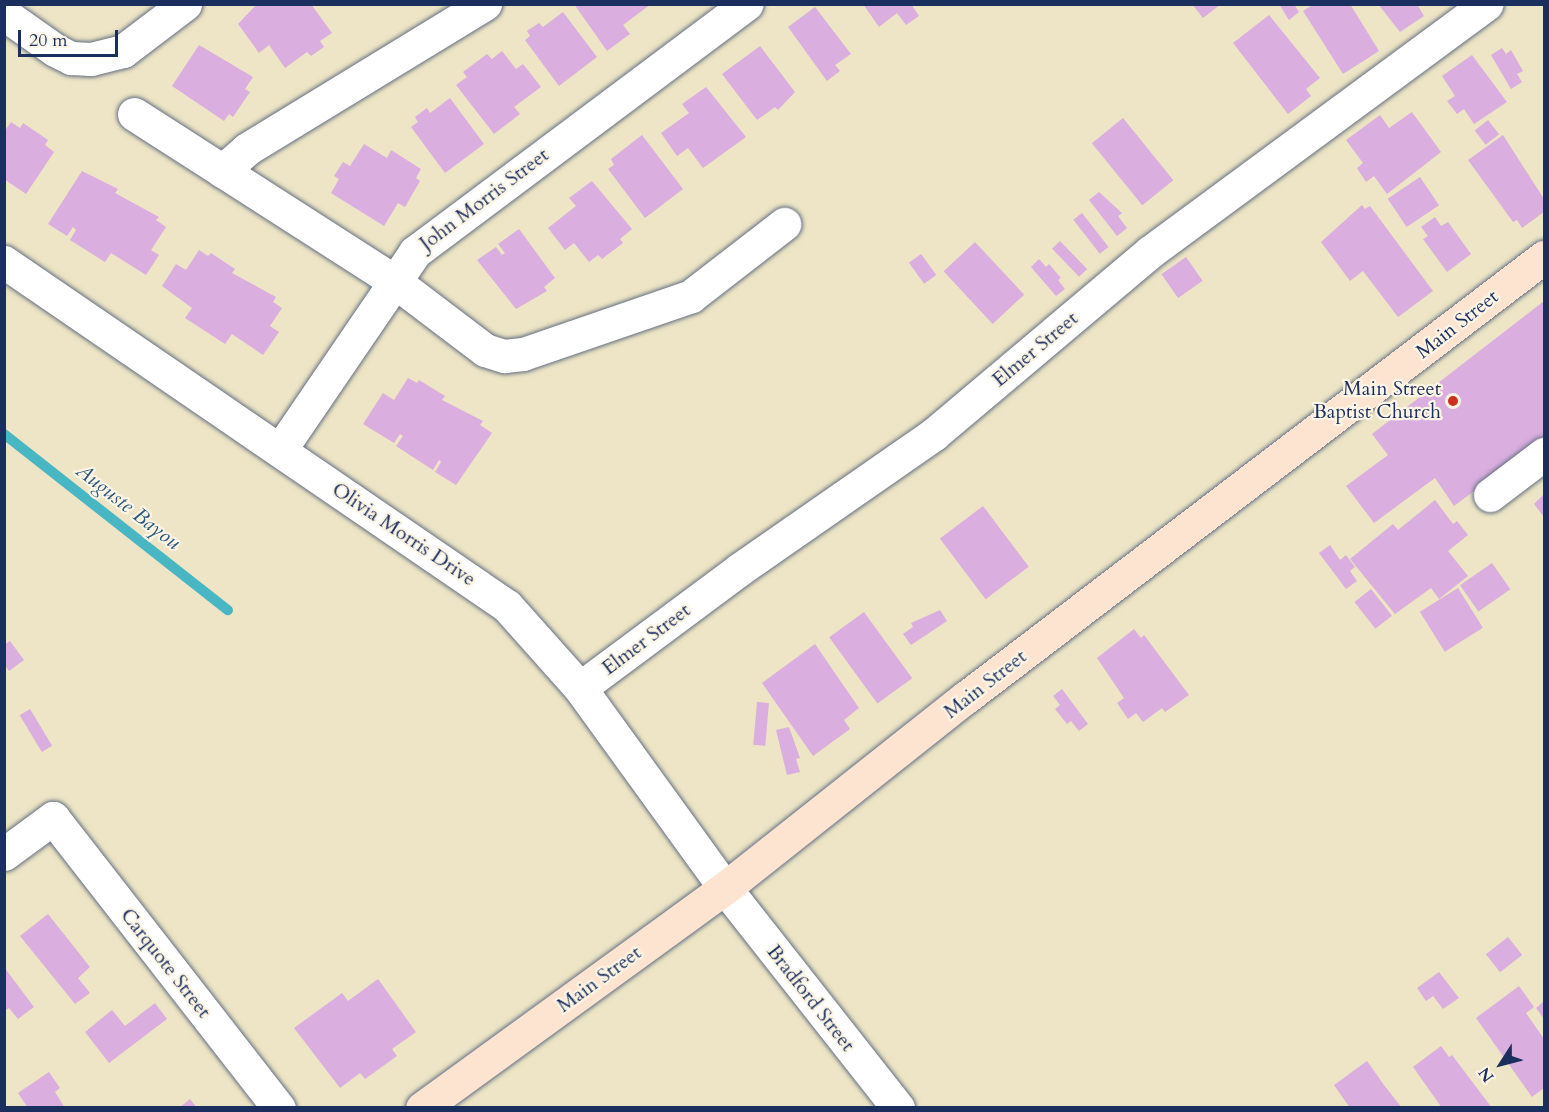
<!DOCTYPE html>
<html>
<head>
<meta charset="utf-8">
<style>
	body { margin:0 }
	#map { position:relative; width:1549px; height:1112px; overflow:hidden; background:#ede5c5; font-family:Cardo,serif }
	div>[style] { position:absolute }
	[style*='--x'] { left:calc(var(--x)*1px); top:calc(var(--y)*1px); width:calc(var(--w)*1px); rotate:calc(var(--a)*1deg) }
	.stream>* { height:10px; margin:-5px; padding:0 5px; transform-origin:5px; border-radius:5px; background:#48b6c3 }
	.building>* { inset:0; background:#daaede; transform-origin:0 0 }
	.roads { filter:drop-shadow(0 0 2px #646f82) drop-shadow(0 0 2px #646f82) }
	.street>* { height:33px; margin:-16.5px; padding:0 16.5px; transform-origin:16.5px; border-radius:16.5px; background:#fff }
	.secondary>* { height:33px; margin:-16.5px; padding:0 16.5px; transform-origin:16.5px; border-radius:16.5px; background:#fde4d1 }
	.dots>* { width:16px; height:16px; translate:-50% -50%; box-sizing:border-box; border:3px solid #fcf5e5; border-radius:50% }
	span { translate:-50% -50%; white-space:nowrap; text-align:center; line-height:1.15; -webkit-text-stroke:4.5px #fcf5e5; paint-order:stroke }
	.street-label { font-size:20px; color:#1b2f5e }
	.poi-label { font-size:20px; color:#1b2f5e }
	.right { translate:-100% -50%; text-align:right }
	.water-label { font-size:21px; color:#28587c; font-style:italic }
	.frame { position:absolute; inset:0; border:6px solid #1b2f5e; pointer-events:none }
	.north { position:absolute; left:1471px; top:1034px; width:60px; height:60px; -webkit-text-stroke:4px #fcf5e5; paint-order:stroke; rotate:234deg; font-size:16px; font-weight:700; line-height:24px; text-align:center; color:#1b2f5e }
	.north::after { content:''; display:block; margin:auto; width:21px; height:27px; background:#1b2f5e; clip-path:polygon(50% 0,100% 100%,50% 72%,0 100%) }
	.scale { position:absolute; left:18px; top:30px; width:100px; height:27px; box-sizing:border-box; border:3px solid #1b2f5e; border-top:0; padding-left:8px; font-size:18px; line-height:21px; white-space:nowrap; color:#1b2f5e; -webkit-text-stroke:4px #fcf5e5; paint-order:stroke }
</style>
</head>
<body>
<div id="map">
	<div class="stream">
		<div style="--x:4;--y:434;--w:285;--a:38.2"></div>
	</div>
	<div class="building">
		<div style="clip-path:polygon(257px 4px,311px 4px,332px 33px,320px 41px,324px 47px,311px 56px,307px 52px,285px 68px,269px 45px,259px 53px,238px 24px)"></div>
		<div style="clip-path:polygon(574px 4px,651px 4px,623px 25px,630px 34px,607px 51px)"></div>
		<div style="clip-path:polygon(863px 4px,911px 4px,919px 16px,906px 25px,897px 13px,879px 27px)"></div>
		<div style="clip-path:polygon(1192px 4px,1221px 4px,1203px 18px)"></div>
		<div style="clip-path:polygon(1279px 4px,1294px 4px,1299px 12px,1289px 20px)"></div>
		<div style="clip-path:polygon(1314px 4px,1350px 4px,1379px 51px,1343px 74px,1303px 11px)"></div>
		<div style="clip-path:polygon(1378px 4px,1417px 4px,1424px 16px,1400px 32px)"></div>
		<div style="clip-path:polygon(815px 7px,851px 54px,835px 65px,840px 71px,827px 81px,788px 27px)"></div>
		<div style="clip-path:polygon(563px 12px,597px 57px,559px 86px,525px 40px,530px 36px,527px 31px,539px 23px,543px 27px)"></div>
		<div style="clip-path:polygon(1269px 15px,1320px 78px,1306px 89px,1311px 96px,1288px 114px,1233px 43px)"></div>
		<div style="clip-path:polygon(199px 45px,253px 77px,245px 89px,250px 92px,233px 117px,229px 114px,224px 121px,172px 86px)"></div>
		<div style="clip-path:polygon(760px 46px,795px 92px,778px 110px,775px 107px,757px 120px,722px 74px)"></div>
		<div style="clip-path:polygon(1502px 48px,1506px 54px,1511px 50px,1523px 71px,1517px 74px,1522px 82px,1511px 89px,1491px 55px)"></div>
		<div style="clip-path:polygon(502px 51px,516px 69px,523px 64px,541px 87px,514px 107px,520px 114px,494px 134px,456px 85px,467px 77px,463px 72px,487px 54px,492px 59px)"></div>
		<div style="clip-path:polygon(1472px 55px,1507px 102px,1474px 124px,1464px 109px,1457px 114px,1447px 101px,1455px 96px,1442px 76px)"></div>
		<div style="clip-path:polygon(706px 87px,746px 137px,703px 168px,688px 148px,677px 156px,661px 133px,689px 113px,682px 104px)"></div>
		<div style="clip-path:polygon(450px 98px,484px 144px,445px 173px,411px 127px,418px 122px,415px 117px,427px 108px,430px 113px)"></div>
		<div style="clip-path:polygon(1412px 112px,1441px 152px,1387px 194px,1374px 176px,1366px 182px,1357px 168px,1363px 163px,1346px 140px,1380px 115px,1389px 128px)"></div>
		<div style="left:1123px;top:118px;width:80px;height:40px;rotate:51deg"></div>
		<div style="left:1488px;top:120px;width:18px;height:17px;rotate:52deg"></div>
		<div style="clip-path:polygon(11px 122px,20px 128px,23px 123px,48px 140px,45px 145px,54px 152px,26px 194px,4px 179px,4px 132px)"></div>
		<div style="clip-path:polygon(642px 135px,683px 189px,645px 218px,608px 169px,614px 165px,611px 159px)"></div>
		<div style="clip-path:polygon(1503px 135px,1544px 199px,1544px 212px,1522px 228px,1517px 220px,1513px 222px,1468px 160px)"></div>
		<div style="clip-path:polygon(364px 144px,387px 158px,391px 150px,421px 169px,416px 178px,420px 181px,405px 207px,398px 203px,384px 226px,331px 193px,339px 179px,334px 176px,343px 162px,350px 166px)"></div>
		<div style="clip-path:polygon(82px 171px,118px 189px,115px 193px,159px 217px,156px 220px,166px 227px,151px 250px,159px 255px,146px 275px,111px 253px,105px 262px,70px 240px,76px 230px,73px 227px,67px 236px,48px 224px)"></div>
		<div style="left:1420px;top:177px;width:34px;height:39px;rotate:56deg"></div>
		<div style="clip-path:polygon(592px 181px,632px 229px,620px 239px,623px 243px,602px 259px,598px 255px,589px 262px,574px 243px,565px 250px,548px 228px,576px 206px,569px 198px)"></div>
		<div style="clip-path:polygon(1099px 192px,1122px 213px,1118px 216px,1127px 228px,1117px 236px,1089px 200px)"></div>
		<div style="clip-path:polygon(1362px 205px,1365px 209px,1370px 206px,1433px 291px,1398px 317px,1363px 271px,1350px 281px,1321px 242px)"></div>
		<div style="left:1082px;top:213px;width:43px;height:11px;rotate:52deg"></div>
		<div style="clip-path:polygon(1435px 217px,1441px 226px,1448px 222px,1471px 254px,1447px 272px,1423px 239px,1428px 236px,1421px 227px)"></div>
		<div style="clip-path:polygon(519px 229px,555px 278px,544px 287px,547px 291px,516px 309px,477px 260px,496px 247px,502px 255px,505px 253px,498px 244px)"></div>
		<div style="left:1060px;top:241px;width:39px;height:11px;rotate:46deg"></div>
		<div style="left:975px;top:242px;width:72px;height:43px;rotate:47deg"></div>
		<div style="clip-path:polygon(199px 250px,208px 256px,211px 253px,235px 269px,232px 273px,276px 297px,273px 302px,282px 308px,270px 326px,279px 332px,263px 355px,232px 334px,225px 344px,185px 318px,192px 308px,162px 286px,176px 264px,186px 270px)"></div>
		<div style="left:921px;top:254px;width:26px;height:15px;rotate:54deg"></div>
		<div style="left:1186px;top:257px;width:29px;height:30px;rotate:55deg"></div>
		<div style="clip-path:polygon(1039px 259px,1046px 267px,1049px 264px,1061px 278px,1058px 280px,1065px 289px,1056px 296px,1031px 267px)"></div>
		<div style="clip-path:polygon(1544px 301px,1544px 439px,1454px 506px,1435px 478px,1374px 523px,1346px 486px,1388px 455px,1372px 434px)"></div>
		<div style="clip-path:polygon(408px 378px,417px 383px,419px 380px,445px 396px,442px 400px,483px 421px,480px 425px,492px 433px,456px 485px,435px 472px,441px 462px,439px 460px,433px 470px,396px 446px,403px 436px,400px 434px,394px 443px,363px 424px,383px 393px,394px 400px)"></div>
		<div style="clip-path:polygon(1544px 494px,1544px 517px,1534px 504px)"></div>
		<div style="clip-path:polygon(1435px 500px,1453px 524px,1457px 521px,1468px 535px,1448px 551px,1468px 576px,1439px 599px,1431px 588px,1395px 614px,1350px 559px,1393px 524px,1398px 530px)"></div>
		<div style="left:983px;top:506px;width:76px;height:54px;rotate:53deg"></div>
		<div style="clip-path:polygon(1330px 545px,1340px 560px,1346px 555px,1355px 567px,1350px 571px,1357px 581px,1346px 589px,1319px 553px)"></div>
		<div style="left:1492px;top:563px;width:32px;height:39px;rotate:55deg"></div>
		<div style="left:1458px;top:588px;width:47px;height:45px;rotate:58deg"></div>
		<div style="left:1371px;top:589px;width:34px;height:21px;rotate:52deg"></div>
		<div style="clip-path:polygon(940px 610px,947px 621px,911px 645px,903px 634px,913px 627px,911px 623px)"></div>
		<div style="left:864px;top:612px;width:82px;height:43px;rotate:54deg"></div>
		<div style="clip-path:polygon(1134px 629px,1141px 638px,1144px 635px,1189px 695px,1165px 712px,1162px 708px,1143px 722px,1136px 713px,1128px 719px,1117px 703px,1124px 698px,1097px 658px)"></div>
		<div style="clip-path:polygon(10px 641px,24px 660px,9px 671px,4px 664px,4px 645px)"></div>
		<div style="clip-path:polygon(815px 644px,859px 708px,844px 720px,850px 729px,813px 756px,762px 683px)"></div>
		<div style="clip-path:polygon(1062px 689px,1088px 724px,1079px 731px,1071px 721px,1067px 724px,1055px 709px,1060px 705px,1053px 696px)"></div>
		<div style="left:757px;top:702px;width:12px;height:43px;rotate:5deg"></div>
		<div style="left:30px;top:709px;width:43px;height:12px;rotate:59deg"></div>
		<div style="clip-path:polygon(789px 727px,800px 758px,796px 759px,800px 772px,787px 775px,776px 730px)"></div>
		<div style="clip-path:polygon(48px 914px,90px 967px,78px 978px,90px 993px,75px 1004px,20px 936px)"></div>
		<div style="left:1508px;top:937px;width:23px;height:28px;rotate:52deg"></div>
		<div style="clip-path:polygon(4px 967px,34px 1007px,18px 1019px,9px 1008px,4px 1011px)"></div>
		<div style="clip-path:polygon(1439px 972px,1459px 998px,1443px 1009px,1433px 996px,1426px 1001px,1417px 988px)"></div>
		<div style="clip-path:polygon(378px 979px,416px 1032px,392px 1049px,397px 1056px,365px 1079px,360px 1073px,340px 1088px,294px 1028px,342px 993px,348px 1001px)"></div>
		<div style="clip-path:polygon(1519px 986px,1534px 1007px,1526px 1013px,1544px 1039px,1544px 1088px,1532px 1097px,1476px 1018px)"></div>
		<div style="clip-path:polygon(1544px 1001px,1544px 1019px,1536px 1008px)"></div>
		<div style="clip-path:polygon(155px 1003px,167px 1019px,109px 1063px,85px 1032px,112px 1010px,125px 1026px)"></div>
		<div style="clip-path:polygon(1441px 1046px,1449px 1057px,1452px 1055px,1492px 1108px,1442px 1108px,1413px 1067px)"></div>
		<div style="clip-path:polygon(1367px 1061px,1384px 1085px,1402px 1108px,1350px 1108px,1334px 1085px)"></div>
		<div style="clip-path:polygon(49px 1072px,60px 1088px,55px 1092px,65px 1108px,28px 1108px,18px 1093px)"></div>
		<div style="clip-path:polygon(190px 1099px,197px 1108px,179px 1108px)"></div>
	</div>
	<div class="roads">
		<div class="street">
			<div style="--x:4;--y:14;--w:62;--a:35.2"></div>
			<div style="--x:55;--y:50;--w:18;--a:27"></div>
			<div style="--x:71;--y:58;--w:20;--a:3"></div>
			<div style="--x:91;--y:59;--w:33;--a:-14"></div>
			<div style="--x:123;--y:51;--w:78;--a:-37.2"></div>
			<div style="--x:134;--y:114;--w:309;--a:32.7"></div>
			<div style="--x:394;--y:281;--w:114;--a:37.2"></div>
			<div style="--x:485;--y:350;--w:20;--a:18"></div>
			<div style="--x:504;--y:356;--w:19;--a:-6"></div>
			<div style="--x:523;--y:354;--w:178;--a:-19"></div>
			<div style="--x:691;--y:296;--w:118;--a:-37.7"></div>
			<div style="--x:222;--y:171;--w:33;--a:-41"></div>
			<div style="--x:247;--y:149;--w:279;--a:-31.4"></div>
			<div style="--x:4;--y:262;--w:609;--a:34.37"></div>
			<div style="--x:507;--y:606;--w:110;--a:48.3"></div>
			<div style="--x:580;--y:688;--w:247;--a:54.1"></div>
			<div style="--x:725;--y:888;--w:280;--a:51.8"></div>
			<div style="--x:280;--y:450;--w:240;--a:-55.7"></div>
			<div style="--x:415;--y:252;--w:414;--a:-36.8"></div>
			<div style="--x:1490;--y:495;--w:68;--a:-37.2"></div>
			<div style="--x:580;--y:688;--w:199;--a:-36.6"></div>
			<div style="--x:740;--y:569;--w:236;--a:-34.8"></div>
			<div style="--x:934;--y:434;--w:282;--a:-40.1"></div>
			<div style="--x:1150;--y:252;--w:418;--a:-36.4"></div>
			<div style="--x:4;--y:854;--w:61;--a:-36.3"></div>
			<div style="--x:53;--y:818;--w:368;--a:52.1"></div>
		</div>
		<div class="secondary">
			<div style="--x:422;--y:1108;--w:374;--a:-36"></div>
			<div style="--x:725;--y:888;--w:306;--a:-38.4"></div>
			<div style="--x:965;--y:698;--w:728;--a:-37.3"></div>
		</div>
	</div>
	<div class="dots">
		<div style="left:1453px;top:401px;background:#c8321e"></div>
	</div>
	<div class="street-label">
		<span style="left:484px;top:199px;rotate:-37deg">John Morris Street</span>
		<span style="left:1457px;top:324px;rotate:-38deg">Main Street</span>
		<span style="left:1035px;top:349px;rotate:-40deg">Elmer Street</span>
		<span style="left:404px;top:534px;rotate:34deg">Olivia Morris Drive</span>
		<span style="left:646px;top:639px;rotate:-37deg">Elmer Street</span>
		<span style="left:985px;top:684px;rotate:-38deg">Main Street</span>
		<span style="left:166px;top:963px;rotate:52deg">Carquote Street</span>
		<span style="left:599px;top:979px;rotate:-36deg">Main Street</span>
		<span style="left:811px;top:998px;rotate:52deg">Bradford Street</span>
	</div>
	<div class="poi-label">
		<span class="right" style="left:1441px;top:400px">Main Street<br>Baptist Church</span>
	</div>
	<div class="water-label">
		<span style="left:128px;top:507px;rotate:38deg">Auguste Bayou</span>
	</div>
	<div class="frame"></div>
	<div class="north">N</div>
	<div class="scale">20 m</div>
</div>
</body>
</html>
